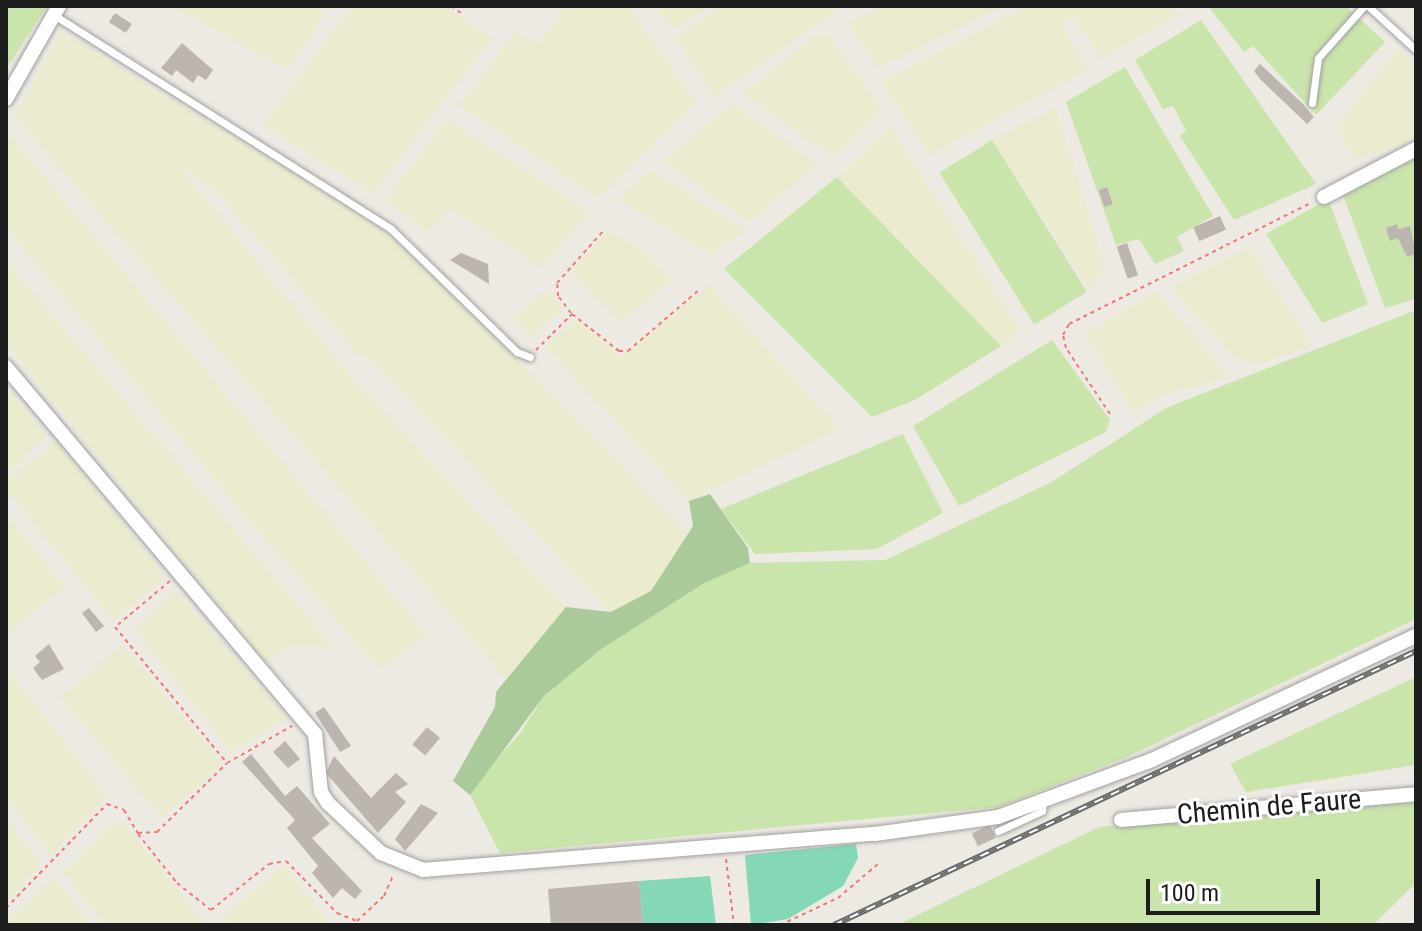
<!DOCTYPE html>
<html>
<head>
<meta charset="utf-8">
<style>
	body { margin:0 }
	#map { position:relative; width:1422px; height:931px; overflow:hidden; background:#ede9e3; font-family:"Roboto Condensed",sans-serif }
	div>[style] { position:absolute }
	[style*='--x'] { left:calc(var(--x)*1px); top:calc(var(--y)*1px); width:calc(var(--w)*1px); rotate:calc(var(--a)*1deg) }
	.farmland>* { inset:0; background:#eaebcf; transform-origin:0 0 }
	.grass>* { inset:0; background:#cae5ab; transform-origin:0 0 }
	.forest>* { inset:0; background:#aaca9a }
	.pitch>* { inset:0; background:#85d8b5 }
	.building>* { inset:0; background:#bdb5b0; transform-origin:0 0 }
	.path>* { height:2px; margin-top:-1px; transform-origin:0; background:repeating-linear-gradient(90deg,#f17971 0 4px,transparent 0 8px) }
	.roads { filter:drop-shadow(0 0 2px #a1a1a1) drop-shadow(0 0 2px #a1a1a1) }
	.service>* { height:7px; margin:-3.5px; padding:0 3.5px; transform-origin:3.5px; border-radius:3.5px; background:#fff }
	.minor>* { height:14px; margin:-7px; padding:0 7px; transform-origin:7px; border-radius:7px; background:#fff }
	.rail>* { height:6px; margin-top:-3px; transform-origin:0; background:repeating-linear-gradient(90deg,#fff 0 9px,#6b6b6b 0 18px); box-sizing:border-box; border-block:2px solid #6b6b6b }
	span { translate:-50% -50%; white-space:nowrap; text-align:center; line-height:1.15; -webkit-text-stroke:6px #fff; paint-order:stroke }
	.street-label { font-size:28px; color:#1d1d1d }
	.frame { position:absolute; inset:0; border:8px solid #1d1d1d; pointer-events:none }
	.scale { position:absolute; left:1146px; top:879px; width:174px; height:36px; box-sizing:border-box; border:4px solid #1d1d1d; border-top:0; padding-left:10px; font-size:24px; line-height:28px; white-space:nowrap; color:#1d1d1d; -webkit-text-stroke:6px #fff; paint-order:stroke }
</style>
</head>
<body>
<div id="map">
	<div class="farmland">
		<div style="clip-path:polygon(170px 6px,312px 6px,326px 14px,288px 70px)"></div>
		<div style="clip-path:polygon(351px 6px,445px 6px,492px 38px,373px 194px,263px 125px)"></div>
		<div style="clip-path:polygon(566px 6px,628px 6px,697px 103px,598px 198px,459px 105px,515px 32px,540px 43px)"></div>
		<div style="clip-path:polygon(655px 6px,708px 6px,710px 8px,674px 30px)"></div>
		<div style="clip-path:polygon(720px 6px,845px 6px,714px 97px,674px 37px)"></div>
		<div style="clip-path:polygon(882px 6px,1005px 6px,879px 68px,847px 23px)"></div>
		<div style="clip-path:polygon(1025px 6px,1171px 6px,1180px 15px,1102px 59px,1073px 18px,1062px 24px,1088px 70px,929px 156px,882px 82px)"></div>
		<div style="clip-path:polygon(61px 31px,382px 229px,437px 280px,688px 533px,651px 591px,611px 613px,368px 357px,359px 356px,212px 187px,180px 167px,353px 378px,566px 607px,506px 679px,14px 116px)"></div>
		<div style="clip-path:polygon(828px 34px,882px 109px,834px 158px,743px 94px,812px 37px)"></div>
		<div style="clip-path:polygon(1397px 48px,1416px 66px,1416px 140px,1356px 160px,1336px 128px)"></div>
		<div style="clip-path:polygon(732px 103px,818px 164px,750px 223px,663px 161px)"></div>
		<div style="clip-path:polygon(1056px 108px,1105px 268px,1090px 290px,992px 140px)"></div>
		<div style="clip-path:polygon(447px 119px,590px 212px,542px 268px,450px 209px,427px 232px,384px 201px)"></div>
		<div style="clip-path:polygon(891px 127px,1021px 331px,1001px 346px,837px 177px)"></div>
		<div style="clip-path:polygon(6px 130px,427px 635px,380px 670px,239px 509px,6px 228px)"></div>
		<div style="clip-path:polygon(651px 170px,745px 229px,712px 255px,618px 200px)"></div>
		<div style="clip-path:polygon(607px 231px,644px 250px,673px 280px,622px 322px,570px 272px)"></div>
		<div style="clip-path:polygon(1250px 247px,1313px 346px,1257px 364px,1235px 358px,1169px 287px)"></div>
		<div style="clip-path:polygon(6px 260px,334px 647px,292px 646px,266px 661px,6px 344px)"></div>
		<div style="clip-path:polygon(709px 285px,840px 429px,689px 501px,545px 346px,577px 318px,621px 358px)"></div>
		<div style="left:547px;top:290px;width:26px;height:44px;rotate:51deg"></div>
		<div style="clip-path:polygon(1157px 291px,1230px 378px,1162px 395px,1134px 415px,1085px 333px)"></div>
		<div style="clip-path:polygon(6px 386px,47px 437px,6px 475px)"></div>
		<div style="left:56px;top:441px;width:176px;height:69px;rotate:51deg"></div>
		<div style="clip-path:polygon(6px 514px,66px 587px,7px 635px,6px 633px)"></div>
		<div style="clip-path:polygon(174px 590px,288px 718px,232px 752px,134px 630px)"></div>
		<div style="left:122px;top:645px;width:157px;height:81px;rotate:50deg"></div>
		<div style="clip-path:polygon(6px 667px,108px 797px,51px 855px,6px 797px)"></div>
		<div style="clip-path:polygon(6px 817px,41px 864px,6px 904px)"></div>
		<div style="clip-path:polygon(119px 818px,199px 915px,215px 925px,105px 925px,63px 872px)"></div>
		<div style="clip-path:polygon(284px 865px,331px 925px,229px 925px,223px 917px)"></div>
		<div style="clip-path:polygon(54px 878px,92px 925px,6px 925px,6px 923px)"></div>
	</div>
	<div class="grass">
		<div style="clip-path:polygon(6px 6px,47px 6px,6px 69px)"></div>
		<div style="clip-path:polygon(1208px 6px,1346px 6px,1385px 42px,1316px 115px,1253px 46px,1244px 52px)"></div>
		<div style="clip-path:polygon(1201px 20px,1316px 184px,1234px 220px,1180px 136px,1186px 131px,1173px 106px,1163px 109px,1135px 60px)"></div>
		<div style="clip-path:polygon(1125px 67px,1213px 216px,1177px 237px,1184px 251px,1155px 264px,1139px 239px,1116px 245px,1066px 102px)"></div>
		<div style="left:992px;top:140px;width:179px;height:62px;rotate:58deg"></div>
		<div style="clip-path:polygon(1416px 158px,1416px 299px,1385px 308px,1343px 195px)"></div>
		<div style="clip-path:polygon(837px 177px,1001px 346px,915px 400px,872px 417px,724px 269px)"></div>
		<div style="clip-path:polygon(1328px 199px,1368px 304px,1322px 323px,1266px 234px)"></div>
		<div style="clip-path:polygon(1416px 310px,1416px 619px,1127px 757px,999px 807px,500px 853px,470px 795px,473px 784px,519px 735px,544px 696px,600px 650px,707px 580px,750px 563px,885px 560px,1052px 482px,1166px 408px)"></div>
		<div style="clip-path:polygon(1052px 340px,1110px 420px,1106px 432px,959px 506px,913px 426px)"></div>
		<div style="clip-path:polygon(903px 434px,943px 513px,877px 549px,755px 554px,721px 509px)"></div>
		<div style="clip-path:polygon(1416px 677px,1416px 765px,1246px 792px,1230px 764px)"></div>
		<div style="clip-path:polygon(1416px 799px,1416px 883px,1373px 925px,897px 925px,1099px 827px)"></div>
	</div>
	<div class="forest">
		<div style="clip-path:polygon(710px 494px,748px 548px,750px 563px,704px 583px,600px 650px,544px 696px,470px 795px,453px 781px,495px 707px,496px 692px,566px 607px,611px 612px,651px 591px,693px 526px,689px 501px)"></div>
	</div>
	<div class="pitch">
		<div style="clip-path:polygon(856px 844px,858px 858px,843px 886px,788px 919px,751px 925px,745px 855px)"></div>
		<div style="clip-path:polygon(710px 876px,716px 925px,643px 925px,639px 881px)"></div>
	</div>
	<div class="building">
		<div style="left:115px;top:13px;width:20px;height:11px;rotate:33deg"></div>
		<div style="clip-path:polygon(182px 43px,213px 70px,206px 80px,198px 75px,193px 83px,176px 70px,172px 76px,161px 68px)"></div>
		<div style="clip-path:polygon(1260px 64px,1302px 103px,1314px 117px,1307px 124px,1260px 79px,1254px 71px)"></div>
		<div style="left:1107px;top:187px;width:18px;height:9px;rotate:71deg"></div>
		<div style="left:1220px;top:216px;width:15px;height:29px;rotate:67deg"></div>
		<div style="clip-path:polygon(1397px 224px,1398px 229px,1410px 226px,1416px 254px,1407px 257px,1398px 238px,1390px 241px,1386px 228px)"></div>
		<div style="left:1127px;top:243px;width:34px;height:11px;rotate:71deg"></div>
		<div style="clip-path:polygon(461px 253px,488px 264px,489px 284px,450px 260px)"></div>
		<div style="clip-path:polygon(89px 608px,104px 626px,96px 632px,82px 613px)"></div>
		<div style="clip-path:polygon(49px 644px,64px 669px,42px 680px,33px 668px,40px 662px,35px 656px)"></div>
		<div style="clip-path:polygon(324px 707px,351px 746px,340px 752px,315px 713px)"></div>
		<div style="left:427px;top:727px;width:17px;height:23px;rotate:40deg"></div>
		<div style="clip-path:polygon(285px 741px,300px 759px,288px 768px,273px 752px)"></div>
		<div style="clip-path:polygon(251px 754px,285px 796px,297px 786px,330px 824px,312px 838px,362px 891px,355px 899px,342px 888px,333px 898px,312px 873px,318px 866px,287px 828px,295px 820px,242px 762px)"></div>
		<div style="clip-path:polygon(334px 756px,371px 798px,396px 773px,408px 784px,395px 792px,406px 802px,378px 833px,326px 773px)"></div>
		<div style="clip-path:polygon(421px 804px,438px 813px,405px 851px,395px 839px)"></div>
		<div style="left:990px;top:825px;width:14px;height:20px;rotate:65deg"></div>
		<div style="clip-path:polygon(639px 881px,643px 925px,551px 925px,548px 889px)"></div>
	</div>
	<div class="path">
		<div style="--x:451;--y:6;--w:16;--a:35"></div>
		<div style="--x:571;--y:313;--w:21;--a:-127"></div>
		<div style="--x:558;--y:296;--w:13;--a:-94"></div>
		<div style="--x:557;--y:283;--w:72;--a:-48.4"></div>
		<div style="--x:536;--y:350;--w:51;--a:-45"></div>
		<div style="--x:572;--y:314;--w:60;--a:38.2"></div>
		<div style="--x:619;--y:351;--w:9;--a:0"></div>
		<div style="--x:628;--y:351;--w:94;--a:-40.7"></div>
		<div style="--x:1110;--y:414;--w:79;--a:-123.7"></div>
		<div style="--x:1066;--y:348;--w:13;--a:-103"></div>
		<div style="--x:1063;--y:335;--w:13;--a:-61"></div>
		<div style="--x:1069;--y:324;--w:271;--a:-26.6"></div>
		<div style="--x:170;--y:581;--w:72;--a:140.1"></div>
		<div style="--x:115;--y:627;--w:175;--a:50.6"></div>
		<div style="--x:138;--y:834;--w:63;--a:51.5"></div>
		<div style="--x:177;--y:883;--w:43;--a:38.5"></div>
		<div style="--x:211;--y:910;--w:74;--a:-38.4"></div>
		<div style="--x:269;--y:864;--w:17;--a:-10"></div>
		<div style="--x:286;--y:861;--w:73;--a:45.6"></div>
		<div style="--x:337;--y:913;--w:22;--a:22"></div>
		<div style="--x:357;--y:921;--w:37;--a:-43"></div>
		<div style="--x:384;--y:896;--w:24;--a:-66"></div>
		<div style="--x:726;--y:859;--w:66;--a:83.1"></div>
		<div style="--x:6;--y:908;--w:145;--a:-45.8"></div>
		<div style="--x:107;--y:804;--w:18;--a:19"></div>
		<div style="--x:124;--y:810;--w:27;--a:59"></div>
		<div style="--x:138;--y:833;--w:19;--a:-3"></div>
		<div style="--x:157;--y:832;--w:98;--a:-44.6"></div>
		<div style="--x:227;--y:763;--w:75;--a:-29.6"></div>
		<div style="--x:780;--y:925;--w:64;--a:-25"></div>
		<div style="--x:838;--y:898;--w:54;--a:-40.5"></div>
	</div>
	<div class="roads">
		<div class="service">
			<div style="--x:1368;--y:6;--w:65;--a:42.5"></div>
			<div style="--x:54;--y:15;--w:399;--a:32.4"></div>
			<div style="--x:391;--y:229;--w:176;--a:44.3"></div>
			<div style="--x:517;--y:352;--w:14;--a:21"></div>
			<div style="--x:1312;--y:103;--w:45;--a:-82.4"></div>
			<div style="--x:1318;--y:58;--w:69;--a:-48.5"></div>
			<div style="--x:998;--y:831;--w:48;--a:-24.4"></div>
			<div style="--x:1042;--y:811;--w:10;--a:-84"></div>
		</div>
		<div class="minor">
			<div style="--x:6;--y:99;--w:107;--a:-60.3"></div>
			<div style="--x:1324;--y:197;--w:104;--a:-27.6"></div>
			<div style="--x:6;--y:367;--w:480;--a:49.9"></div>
			<div style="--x:315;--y:734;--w:58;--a:84.1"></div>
			<div style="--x:321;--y:792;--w:13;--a:58"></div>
			<div style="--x:328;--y:803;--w:73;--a:43.3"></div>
			<div style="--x:381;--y:853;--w:45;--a:22"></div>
			<div style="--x:423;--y:870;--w:453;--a:-4.6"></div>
			<div style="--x:875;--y:834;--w:124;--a:-7.9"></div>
			<div style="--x:998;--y:817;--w:164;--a:-20.3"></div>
			<div style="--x:1152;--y:760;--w:292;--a:-25.2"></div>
			<div style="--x:1121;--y:820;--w:296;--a:-5"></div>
		</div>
	</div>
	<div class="rail">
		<div style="--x:834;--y:925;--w:643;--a:-25.21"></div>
	</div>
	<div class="street-label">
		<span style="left:1269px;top:807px;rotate:-5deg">Chemin de Faure</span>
	</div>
	<div class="frame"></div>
	<div class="scale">100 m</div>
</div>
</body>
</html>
